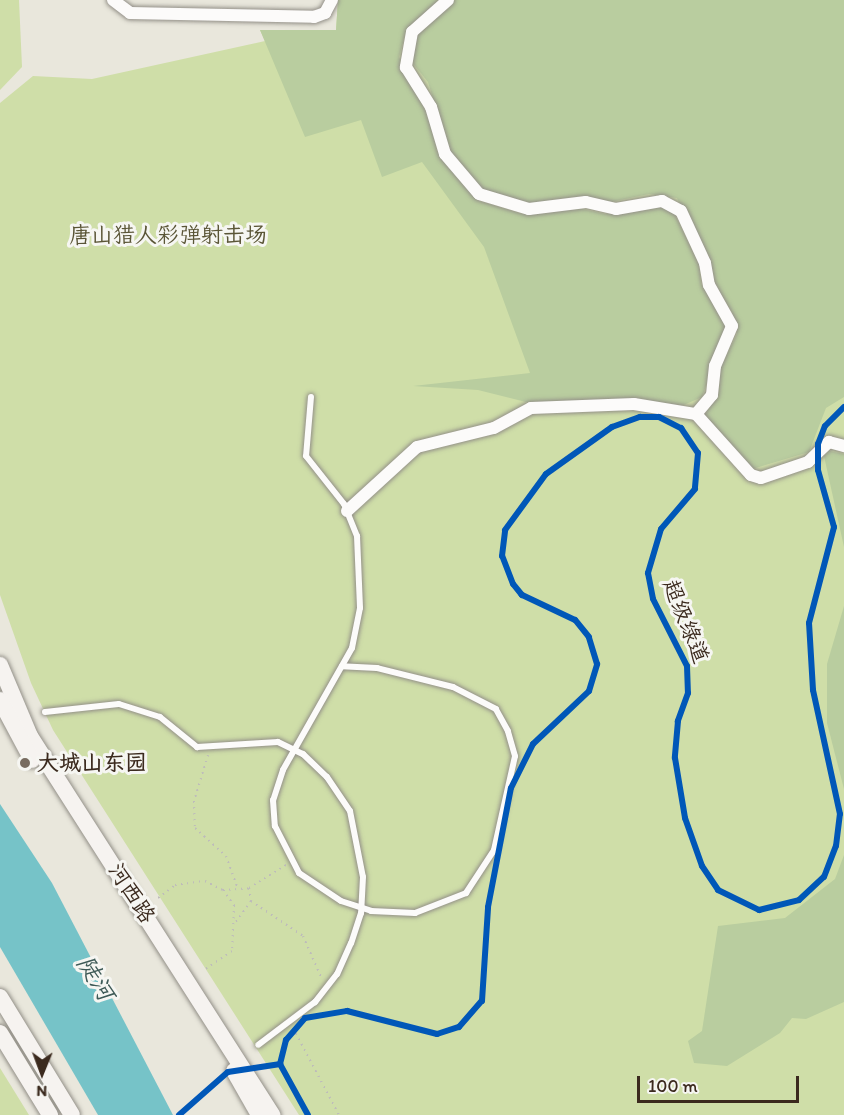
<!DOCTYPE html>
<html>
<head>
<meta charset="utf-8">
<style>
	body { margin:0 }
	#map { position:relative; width:844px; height:1115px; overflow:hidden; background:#e9e7dc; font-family:Itim,"LXGW WenKai TC",sans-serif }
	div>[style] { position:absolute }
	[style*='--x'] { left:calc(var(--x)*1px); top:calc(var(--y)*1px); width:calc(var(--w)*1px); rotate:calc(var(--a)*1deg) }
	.green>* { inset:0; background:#cfdea8 }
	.forest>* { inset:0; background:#b9cd9f }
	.water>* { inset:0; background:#76c3c8 }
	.path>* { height:2px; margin-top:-1px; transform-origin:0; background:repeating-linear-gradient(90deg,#bebcba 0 1.5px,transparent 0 6px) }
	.roads { filter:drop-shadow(0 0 2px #939088) drop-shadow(0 0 2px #939088) }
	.lane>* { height:6px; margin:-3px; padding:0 3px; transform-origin:3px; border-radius:3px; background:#fcfbfa }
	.street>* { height:12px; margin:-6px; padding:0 6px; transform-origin:6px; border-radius:6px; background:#fcfbfa }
	.secondary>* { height:16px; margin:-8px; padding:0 8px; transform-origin:8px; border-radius:8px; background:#f6f3f0 }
	.cycleway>* { height:6px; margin:-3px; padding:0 3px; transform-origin:3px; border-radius:3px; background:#0057b8 }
	.dots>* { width:16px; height:16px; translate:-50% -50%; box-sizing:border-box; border:3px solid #f6f6f2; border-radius:50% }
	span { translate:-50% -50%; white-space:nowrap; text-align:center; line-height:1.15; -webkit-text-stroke:6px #f6f6f2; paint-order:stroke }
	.park-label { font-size:22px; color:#5a5536 }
	.street-label { font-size:22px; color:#3b2a1e }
	.poi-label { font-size:22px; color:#3b2a1e; font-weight:700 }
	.left { translate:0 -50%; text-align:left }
	.water-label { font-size:24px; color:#3e5a57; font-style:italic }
	.north { position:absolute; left:12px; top:1043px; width:60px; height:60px; -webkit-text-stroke:4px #f6f6f2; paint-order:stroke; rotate:181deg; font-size:16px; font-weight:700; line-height:24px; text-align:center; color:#3b2a1e }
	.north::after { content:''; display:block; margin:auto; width:21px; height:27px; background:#3b2a1e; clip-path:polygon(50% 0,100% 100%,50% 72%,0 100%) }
	.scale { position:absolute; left:637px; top:1076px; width:162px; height:27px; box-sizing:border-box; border:3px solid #3b2a1e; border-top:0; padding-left:8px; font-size:18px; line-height:21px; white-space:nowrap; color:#3b2a1e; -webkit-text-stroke:4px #f6f6f2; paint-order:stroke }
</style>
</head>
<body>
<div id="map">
	<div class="green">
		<div style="clip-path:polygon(0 0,19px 0,22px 67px,0 90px)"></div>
		<div style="clip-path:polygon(338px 0,844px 0,844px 1115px,299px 1115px,53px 730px,31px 683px,0 595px,0 103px,33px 76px,92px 79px,265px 41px,260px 30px,336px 30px)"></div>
		<div style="clip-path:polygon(0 1068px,29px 1115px,0 1115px)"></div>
	</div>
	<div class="forest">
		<div style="clip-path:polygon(338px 0,439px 0,406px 31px,399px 57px,432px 124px,437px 151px,479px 201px,522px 214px,577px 208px,605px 214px,662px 206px,674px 213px,699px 264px,701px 284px,727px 325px,702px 397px,679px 407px,538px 405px,478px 390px,413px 386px,530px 373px,484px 247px,422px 162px,382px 177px,361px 120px,305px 137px,260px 30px,336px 30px)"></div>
		<div style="clip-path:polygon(455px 0,844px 0,844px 397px,826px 408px,809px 452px,752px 469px,702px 419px,716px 398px,719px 371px,737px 334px,732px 312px,714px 285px,677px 198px,649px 194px,606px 203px,529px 204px,483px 191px,451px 156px,428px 82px,412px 62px,418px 31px)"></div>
		<div style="clip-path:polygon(829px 451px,844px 454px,844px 547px,824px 456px)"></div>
		<div style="clip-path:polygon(844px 606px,844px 789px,827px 723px,827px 664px)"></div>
		<div style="clip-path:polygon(844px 855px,844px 1002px,806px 1019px,792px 1018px,780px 1033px,727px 1066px,694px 1063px,688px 1041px,702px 1031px,718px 926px,785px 918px,835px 879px)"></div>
	</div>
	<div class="water">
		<div style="clip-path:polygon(0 804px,52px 883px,173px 1115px,98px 1115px,0 947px)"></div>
	</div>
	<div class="path">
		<div style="--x:208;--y:755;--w:48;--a:106.9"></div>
		<div style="--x:194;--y:801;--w:27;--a:88"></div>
		<div style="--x:195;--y:828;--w:42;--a:42.1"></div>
		<div style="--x:226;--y:856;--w:32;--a:70"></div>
		<div style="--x:249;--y:888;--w:44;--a:-31.9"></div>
		<div style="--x:223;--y:890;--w:26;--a:-4"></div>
		<div style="--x:249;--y:888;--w:13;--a:81"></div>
		<div style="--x:251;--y:901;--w:26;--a:126"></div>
		<div style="--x:158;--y:898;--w:21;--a:-37"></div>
		<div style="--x:175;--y:885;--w:30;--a:-8"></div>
		<div style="--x:205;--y:881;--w:20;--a:27"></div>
		<div style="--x:223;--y:890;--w:19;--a:54"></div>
		<div style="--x:234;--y:905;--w:46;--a:92.5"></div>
		<div style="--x:232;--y:951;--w:34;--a:146"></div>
		<div style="--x:251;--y:901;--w:63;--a:33.9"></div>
		<div style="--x:303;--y:936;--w:47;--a:66.2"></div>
		<div style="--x:293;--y:1028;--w:98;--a:62.1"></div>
	</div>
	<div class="roads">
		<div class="lane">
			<div style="--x:311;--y:397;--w:59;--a:94.8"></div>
			<div style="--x:306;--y:456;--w:61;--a:51.6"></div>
			<div style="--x:344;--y:504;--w:35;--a:68"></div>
			<div style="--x:357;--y:536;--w:72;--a:87.6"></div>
			<div style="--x:360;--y:608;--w:41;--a:101.3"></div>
			<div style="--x:352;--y:648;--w:140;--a:119.5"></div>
			<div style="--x:283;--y:770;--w:32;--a:108"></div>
			<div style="--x:273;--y:800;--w:26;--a:86"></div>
			<div style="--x:275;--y:826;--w:53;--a:62.9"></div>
			<div style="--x:299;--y:873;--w:50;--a:33.7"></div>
			<div style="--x:341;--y:901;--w:32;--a:18"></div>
			<div style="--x:371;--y:911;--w:44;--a:2.6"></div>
			<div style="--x:415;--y:913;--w:55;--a:-21.4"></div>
			<div style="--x:466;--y:893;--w:51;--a:-56.9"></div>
			<div style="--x:494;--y:850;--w:96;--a:-77.4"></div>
			<div style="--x:515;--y:756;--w:26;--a:-106"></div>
			<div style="--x:508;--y:731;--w:25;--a:-119"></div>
			<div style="--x:496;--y:709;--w:48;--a:-152.9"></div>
			<div style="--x:453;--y:687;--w:78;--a:-166"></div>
			<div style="--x:377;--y:668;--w:35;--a:-177"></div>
			<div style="--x:45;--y:712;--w:74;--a:-6.2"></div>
			<div style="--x:119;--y:704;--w:43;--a:17.6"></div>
			<div style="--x:160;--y:717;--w:48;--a:39"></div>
			<div style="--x:197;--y:747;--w:81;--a:-3.5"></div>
			<div style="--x:278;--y:742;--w:28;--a:26"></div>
			<div style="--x:303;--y:754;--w:33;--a:44"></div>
			<div style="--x:327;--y:777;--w:41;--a:55.9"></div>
			<div style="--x:350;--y:811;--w:67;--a:78.9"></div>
			<div style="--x:363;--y:877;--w:36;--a:93"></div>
			<div style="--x:361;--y:913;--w:32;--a:108"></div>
			<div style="--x:351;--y:943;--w:34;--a:114"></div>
			<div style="--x:337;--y:974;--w:36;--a:128"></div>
			<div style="--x:315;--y:1002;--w:71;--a:143"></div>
		</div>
		<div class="street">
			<div style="--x:113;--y:0;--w:21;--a:37"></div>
			<div style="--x:130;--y:13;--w:184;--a:1.2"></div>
			<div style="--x:314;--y:17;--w:12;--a:-20"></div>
			<div style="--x:325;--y:13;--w:15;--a:-62"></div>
			<div style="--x:448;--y:0;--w:48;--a:138.4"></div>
			<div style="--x:412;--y:32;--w:36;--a:100"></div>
			<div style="--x:406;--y:67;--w:47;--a:58"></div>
			<div style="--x:431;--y:107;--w:49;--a:73.4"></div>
			<div style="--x:445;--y:154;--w:52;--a:49.6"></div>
			<div style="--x:479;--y:194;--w:52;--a:16.7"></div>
			<div style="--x:529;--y:209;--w:57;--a:-7"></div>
			<div style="--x:586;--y:202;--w:31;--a:13"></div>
			<div style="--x:616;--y:209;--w:47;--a:-9.9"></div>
			<div style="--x:662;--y:201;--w:21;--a:28"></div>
			<div style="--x:681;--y:211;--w:57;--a:65.2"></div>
			<div style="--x:705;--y:263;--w:22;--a:80"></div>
			<div style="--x:709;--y:285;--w:47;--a:60.7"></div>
			<div style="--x:732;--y:326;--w:43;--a:113"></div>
			<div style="--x:715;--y:366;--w:29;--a:96"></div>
			<div style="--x:712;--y:395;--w:25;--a:130"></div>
			<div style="--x:347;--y:511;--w:95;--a:-42.4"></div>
			<div style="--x:417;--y:447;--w:79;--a:-13.9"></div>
			<div style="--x:494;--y:428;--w:42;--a:-28.4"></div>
			<div style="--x:531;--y:408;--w:103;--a:-2.2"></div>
			<div style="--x:634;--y:404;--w:63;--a:9.2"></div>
			<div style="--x:696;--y:414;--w:82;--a:48"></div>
			<div style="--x:751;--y:475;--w:10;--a:17"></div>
			<div style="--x:761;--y:478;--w:50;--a:-18.8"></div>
			<div style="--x:808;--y:462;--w:29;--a:-44"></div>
			<div style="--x:829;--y:442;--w:16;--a:15"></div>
		</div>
		<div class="secondary">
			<div style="--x:0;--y:665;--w:77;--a:67.1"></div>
			<div style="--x:30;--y:736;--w:450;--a:57.4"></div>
			<div style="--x:0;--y:700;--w:68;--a:61.9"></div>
			<div style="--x:0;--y:997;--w:138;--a:58.6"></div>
			<div style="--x:0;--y:1033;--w:96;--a:58.6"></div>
			<div style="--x:234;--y:1071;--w:51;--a:60.4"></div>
		</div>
	</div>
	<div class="cycleway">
		<div style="--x:179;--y:1115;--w:65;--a:-41.3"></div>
		<div style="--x:228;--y:1072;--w:53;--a:-8.7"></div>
		<div style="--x:308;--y:1115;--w:58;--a:-118.8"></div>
		<div style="--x:280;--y:1064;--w:25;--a:-76"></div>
		<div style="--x:286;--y:1040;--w:29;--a:-49"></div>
		<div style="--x:305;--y:1018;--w:43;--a:-9.5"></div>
		<div style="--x:347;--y:1011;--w:93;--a:14.3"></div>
		<div style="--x:437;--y:1034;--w:23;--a:-18"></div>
		<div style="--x:459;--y:1027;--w:35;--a:-49"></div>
		<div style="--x:482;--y:1001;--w:94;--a:-86.3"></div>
		<div style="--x:488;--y:907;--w:121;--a:-79.1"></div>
		<div style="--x:511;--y:788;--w:49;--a:-63.4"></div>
		<div style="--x:533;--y:744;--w:77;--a:-43.4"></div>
		<div style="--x:589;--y:691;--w:28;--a:-73"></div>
		<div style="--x:597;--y:664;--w:28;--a:-107"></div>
		<div style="--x:589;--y:637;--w:22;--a:-129"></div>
		<div style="--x:575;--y:620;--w:59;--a:-154.7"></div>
		<div style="--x:522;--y:595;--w:14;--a:-129"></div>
		<div style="--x:513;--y:584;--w:30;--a:-111"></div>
		<div style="--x:502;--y:556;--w:26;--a:-83"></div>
		<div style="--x:505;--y:530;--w:69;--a:-53.8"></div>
		<div style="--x:546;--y:474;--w:81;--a:-35.5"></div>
		<div style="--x:612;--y:427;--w:30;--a:-20"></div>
		<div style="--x:640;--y:417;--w:19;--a:0"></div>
		<div style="--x:659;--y:417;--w:25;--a:27"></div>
		<div style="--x:681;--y:428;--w:30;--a:56"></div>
		<div style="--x:698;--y:453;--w:36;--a:95"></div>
		<div style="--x:695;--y:489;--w:52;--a:130.4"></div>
		<div style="--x:661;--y:529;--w:46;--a:106.5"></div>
		<div style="--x:648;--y:573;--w:26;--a:79"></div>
		<div style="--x:653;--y:599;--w:75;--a:63.1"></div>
		<div style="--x:687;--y:666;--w:27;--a:88"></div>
		<div style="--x:688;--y:693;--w:30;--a:110"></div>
		<div style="--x:678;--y:721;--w:37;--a:95"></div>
		<div style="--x:675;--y:758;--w:61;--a:80.5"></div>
		<div style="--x:685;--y:818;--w:51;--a:70.5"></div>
		<div style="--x:702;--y:866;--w:29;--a:56"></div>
		<div style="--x:718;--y:890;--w:46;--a:26"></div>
		<div style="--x:759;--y:910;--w:41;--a:-14"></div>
		<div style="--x:799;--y:900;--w:34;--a:-43"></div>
		<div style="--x:824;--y:877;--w:33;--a:-69"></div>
		<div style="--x:836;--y:846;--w:32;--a:-83"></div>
		<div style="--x:840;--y:814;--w:127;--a:-102.3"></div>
		<div style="--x:813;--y:690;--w:67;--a:-93.4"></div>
		<div style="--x:809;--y:623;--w:99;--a:-75.4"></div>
		<div style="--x:834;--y:527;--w:59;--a:-105.7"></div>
		<div style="--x:818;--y:470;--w:26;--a:-90"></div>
		<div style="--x:818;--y:444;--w:19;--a:-69"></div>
		<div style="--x:825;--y:426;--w:27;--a:-45"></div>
	</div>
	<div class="dots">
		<div style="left:25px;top:763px;background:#786c60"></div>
	</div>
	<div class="park-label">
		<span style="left:168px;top:235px">唐山猎人彩弹射击场</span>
	</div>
	<div class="street-label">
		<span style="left:686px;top:621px;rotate:68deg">超级绿道</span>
		<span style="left:132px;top:893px;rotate:57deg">河西路</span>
	</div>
	<div class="poi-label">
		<span class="left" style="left:37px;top:763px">大城山东园</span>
	</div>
	<div class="water-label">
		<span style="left:96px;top:978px;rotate:58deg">陡河</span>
	</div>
	<div class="north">N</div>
	<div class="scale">100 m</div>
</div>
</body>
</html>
